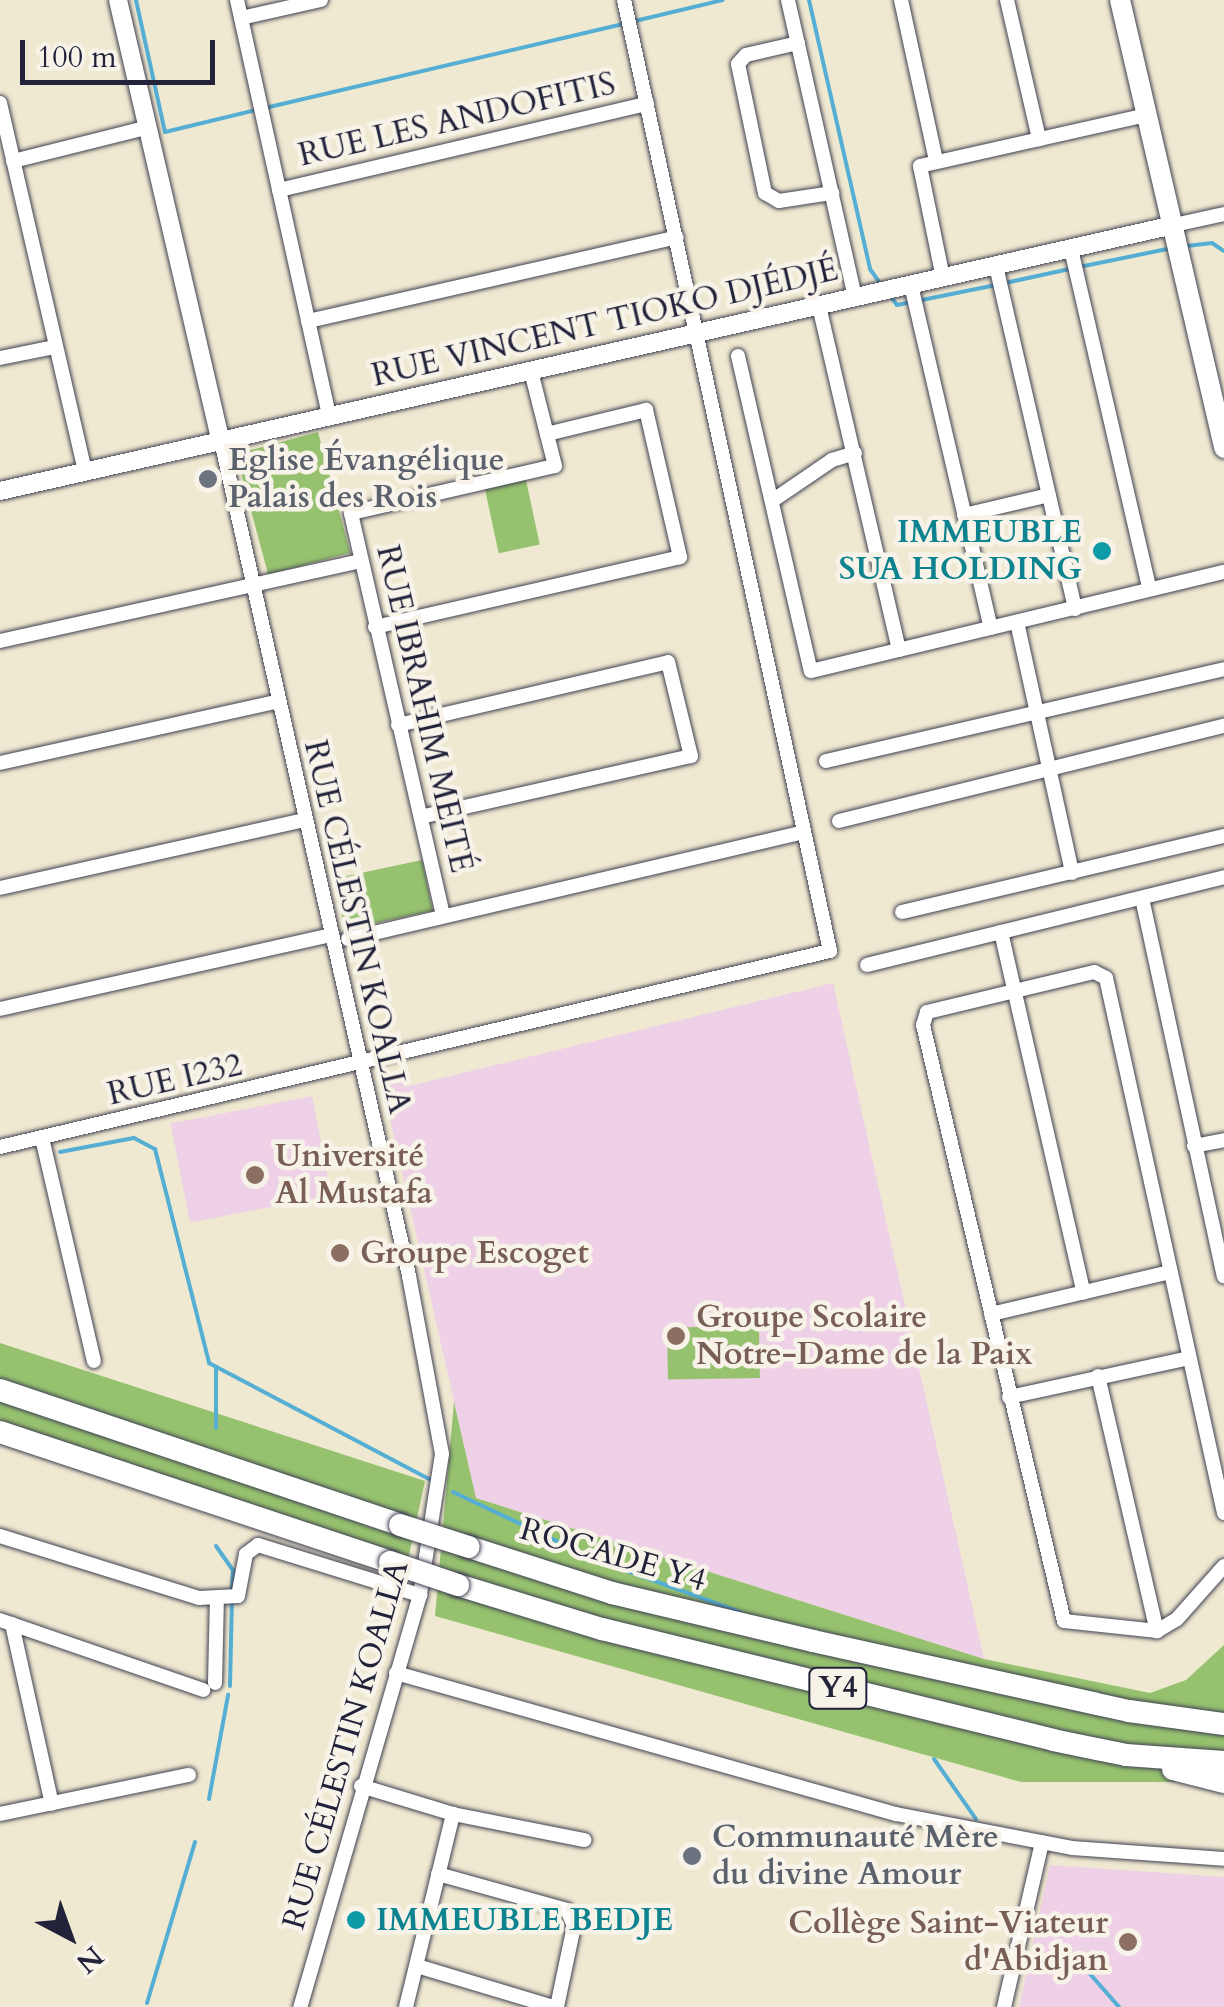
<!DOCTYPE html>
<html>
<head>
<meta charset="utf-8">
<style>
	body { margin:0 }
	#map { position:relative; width:1224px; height:2007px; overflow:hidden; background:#efe9d1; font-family:Cardo,serif }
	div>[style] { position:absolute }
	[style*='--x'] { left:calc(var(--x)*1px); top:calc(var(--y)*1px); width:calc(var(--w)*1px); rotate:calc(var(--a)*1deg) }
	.built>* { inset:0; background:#eed0e7; transform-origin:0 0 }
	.green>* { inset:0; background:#96c26f; transform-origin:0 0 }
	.stream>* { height:4px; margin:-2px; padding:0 2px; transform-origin:2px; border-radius:2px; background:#55aed3 }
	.roads { filter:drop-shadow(0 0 2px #414052) drop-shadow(0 0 2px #414052) }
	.minor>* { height:14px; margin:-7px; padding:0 7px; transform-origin:7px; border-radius:7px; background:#fff }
	.tertiary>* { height:18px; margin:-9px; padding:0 9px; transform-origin:9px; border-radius:9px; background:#fff }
	.secondary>* { height:20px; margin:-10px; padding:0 10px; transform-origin:10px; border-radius:10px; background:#fff }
	.trunk>* { height:22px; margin:-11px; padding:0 11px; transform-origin:11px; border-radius:11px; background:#fff }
	.bridges { filter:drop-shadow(0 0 2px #414052) drop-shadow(0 0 2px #414052) }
	.trunk-bridge>* { height:22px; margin:-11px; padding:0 11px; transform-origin:11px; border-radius:11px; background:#fff }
	.dots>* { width:28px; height:28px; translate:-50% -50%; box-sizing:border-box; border:5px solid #f7f3e8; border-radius:50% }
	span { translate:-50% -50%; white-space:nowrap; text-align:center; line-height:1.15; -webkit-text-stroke:9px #f7f3e8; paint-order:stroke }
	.shield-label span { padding:2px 8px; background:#f7f3e8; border:2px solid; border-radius:8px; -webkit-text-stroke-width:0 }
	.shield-label { font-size:30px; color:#22223b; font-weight:700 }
	.street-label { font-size:32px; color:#22223b }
	.worship-label { font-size:32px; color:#5b616d; font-weight:700 }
	.left { translate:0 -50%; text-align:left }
	.culture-label { font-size:32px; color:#0d838f; font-weight:700 }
	.right { translate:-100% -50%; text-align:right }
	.education-label { font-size:32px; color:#785e54; font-weight:700 }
	.north { position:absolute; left:20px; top:1887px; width:100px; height:100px; -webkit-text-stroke:8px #f7f3e8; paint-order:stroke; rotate:139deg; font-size:28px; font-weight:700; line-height:40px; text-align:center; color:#22223b }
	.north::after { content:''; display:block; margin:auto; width:35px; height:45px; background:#22223b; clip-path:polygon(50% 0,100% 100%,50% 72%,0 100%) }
	.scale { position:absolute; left:20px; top:40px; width:195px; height:45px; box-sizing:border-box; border:5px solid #22223b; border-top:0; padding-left:12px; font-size:30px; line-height:35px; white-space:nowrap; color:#22223b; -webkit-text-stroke:8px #f7f3e8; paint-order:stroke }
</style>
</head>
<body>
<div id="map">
	<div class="built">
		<div style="clip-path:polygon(833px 983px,984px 1659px,476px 1498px,382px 1084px,402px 1079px,405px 1087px)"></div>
		<div style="left:312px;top:1096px;width:101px;height:144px;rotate:79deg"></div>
		<div style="clip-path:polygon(1050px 1865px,1224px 1877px,1224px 2007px,1019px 2007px)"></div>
	</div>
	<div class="green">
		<div style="left:318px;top:432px;width:125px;height:85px;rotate:75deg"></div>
		<div style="left:526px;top:480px;width:66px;height:42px;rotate:78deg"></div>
		<div style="left:422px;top:860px;width:52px;height:90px;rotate:78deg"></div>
		<div style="left:759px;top:1326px;width:52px;height:92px;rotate:89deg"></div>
		<div style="clip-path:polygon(0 1343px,425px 1481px,404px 1578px,0 1439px)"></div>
		<div style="clip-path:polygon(454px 1402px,476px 1498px,984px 1659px,1150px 1693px,1186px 1680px,1224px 1645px,1224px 1782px,1021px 1782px,435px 1616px)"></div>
	</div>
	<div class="stream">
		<div style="--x:136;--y:0;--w:135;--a:77.6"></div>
		<div style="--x:165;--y:132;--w:94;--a:-13.6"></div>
		<div style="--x:809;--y:0;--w:276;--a:77.2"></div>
		<div style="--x:870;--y:269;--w:21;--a:55"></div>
		<div style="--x:635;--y:21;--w:90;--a:-13.4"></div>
		<div style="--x:265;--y:108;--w:371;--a:-13.2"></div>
		<div style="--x:1187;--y:246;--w:25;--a:-7"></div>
		<div style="--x:1212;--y:243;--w:14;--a:34"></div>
		<div style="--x:1079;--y:267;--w:95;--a:-11.5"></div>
		<div style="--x:1005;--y:283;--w:66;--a:-12.3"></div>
		<div style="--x:891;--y:297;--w:10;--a:53"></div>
		<div style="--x:897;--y:305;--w:101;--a:-11.4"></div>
		<div style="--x:60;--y:1152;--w:75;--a:-10.7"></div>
		<div style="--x:134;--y:1138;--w:24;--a:28"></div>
		<div style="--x:155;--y:1149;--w:221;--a:75.8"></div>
		<div style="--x:209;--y:1363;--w:253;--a:27.8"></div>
		<div style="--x:216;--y:1368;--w:60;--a:90"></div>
		<div style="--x:453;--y:1492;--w:159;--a:25.3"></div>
		<div style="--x:597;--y:1560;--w:152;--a:20"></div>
		<div style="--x:216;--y:1546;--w:29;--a:55"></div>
		<div style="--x:233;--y:1570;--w:22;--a:93"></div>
		<div style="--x:230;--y:1686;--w:85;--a:-88.7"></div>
		<div style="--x:934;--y:1759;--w:73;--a:55"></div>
		<div style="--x:209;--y:1799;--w:106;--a:-79.6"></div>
		<div style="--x:1076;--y:1958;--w:65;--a:48.7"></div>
		<div style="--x:147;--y:2003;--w:168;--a:-73.4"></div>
	</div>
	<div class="roads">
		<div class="minor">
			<div style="--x:237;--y:0;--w:426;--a:77.5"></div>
			<div style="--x:788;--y:0;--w:305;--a:77.3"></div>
			<div style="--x:901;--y:0;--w:164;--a:77.7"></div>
			<div style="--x:1007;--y:0;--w:143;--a:77"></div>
			<div style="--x:241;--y:18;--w:82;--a:-12.7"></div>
			<div style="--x:798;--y:43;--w:53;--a:167"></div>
			<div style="--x:746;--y:55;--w:12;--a:132"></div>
			<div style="--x:738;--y:64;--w:132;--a:78.2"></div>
			<div style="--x:765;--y:193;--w:16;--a:30"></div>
			<div style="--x:779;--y:201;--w:54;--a:-8.6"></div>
			<div style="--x:0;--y:103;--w:379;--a:77"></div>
			<div style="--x:13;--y:161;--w:136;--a:-14"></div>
			<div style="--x:279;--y:190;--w:378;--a:-13.2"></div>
			<div style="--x:1174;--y:225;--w:51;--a:-12.4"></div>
			<div style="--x:1071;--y:249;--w:348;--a:77"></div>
			<div style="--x:996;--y:266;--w:352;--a:77"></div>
			<div style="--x:943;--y:278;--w:114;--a:-101.6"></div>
			<div style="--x:920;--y:166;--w:232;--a:-12.7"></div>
			<div style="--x:911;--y:285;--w:352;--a:76.9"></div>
			<div style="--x:819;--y:306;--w:353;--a:76.9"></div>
			<div style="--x:308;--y:321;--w:378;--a:-12.8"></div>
			<div style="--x:738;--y:356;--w:323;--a:77"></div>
			<div style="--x:811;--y:671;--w:425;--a:-13.5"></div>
			<div style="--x:0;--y:358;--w:55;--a:-11.5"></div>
			<div style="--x:221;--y:441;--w:856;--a:77.31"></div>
			<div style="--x:409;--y:1276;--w:181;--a:79.5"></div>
			<div style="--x:442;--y:1454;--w:143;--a:98.9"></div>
			<div style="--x:420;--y:1595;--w:429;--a:106.2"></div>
			<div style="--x:772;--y:501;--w:73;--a:-34.3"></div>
			<div style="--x:832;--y:460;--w:24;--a:-17"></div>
			<div style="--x:964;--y:515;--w:87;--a:-13.2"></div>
			<div style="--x:1017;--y:622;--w:257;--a:77.6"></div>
			<div style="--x:375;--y:627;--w:313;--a:-12.9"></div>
			<div style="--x:680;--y:557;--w:151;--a:-103"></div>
			<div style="--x:646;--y:410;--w:102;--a:166.4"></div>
			<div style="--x:0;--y:641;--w:369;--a:-12.5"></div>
			<div style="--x:398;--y:725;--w:277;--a:-13.1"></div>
			<div style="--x:668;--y:662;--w:97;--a:76.3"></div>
			<div style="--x:691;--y:756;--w:277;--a:167.3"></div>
			<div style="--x:826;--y:761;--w:408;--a:-13"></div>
			<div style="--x:0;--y:763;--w:283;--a:-12.5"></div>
			<div style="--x:839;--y:821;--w:397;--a:-13.9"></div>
			<div style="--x:0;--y:888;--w:311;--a:-12.6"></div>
			<div style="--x:1142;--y:898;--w:387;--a:77.8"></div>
			<div style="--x:902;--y:912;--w:331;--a:-13.3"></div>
			<div style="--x:443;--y:915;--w:412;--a:-102.9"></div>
			<div style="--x:351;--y:513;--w:209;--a:-13"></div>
			<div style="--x:555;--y:466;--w:98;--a:-104.2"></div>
			<div style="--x:1001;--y:932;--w:370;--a:77.1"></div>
			<div style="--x:348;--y:939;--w:465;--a:-13.2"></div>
			<div style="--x:867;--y:965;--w:368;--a:-13.8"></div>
			<div style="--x:0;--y:1009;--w:338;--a:-12.6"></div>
			<div style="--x:42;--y:1138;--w:229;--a:76.9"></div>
			<div style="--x:1194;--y:1146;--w:31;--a:-11"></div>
			<div style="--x:0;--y:1147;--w:853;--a:-13.29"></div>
			<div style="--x:830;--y:951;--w:973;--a:-102.22"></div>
			<div style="--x:991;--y:1314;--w:184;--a:-13.2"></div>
			<div style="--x:1098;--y:1376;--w:262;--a:77"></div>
			<div style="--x:1009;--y:1397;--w:184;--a:-12.2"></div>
			<div style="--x:1224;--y:1513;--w:548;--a:-102.44"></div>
			<div style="--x:1106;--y:978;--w:13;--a:-153"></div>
			<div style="--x:1094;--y:972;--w:172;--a:166.5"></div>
			<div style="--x:927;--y:1012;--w:14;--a:107"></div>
			<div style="--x:923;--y:1025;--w:612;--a:76.69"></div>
			<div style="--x:1064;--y:1621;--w:94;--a:6.1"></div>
			<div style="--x:1157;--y:1631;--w:23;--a:-31"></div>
			<div style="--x:1177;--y:1619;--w:71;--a:-48.4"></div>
			<div style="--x:0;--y:1536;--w:208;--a:17.3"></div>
			<div style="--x:199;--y:1598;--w:39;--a:-3"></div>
			<div style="--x:238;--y:1596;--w:43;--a:-79.2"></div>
			<div style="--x:246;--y:1554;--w:15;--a:-37"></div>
			<div style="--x:258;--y:1545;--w:170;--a:17.2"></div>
			<div style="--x:0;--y:1620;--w:215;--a:19"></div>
			<div style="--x:12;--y:1624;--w:184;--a:77.5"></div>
			<div style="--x:396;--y:1673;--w:520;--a:15.75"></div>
			<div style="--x:896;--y:1814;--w:179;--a:10.9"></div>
			<div style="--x:1072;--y:1848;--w:152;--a:4.1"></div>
			<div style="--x:215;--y:1683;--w:85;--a:-88.7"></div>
			<div style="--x:361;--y:1786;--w:96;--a:16.9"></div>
			<div style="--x:453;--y:1814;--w:134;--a:11.2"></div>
			<div style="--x:0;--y:1814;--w:193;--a:-11.7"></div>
			<div style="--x:438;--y:1874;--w:134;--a:15.6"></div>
			<div style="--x:567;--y:1910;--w:17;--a:66"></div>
			<div style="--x:574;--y:1926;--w:83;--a:101.9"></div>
			<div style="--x:417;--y:1966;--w:143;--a:16.7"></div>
			<div style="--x:406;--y:2007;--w:199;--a:-76.3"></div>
			<div style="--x:1004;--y:2007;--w:169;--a:-77"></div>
		</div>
		<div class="tertiary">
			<div style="--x:118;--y:0;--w:453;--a:76.9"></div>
			<div style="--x:0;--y:491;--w:1204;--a:-12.77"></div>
		</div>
		<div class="secondary">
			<div style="--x:1120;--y:0;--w:460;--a:76.9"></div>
		</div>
		<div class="trunk">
			<div style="--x:0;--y:1390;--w:422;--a:18.6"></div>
			<div style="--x:0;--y:1432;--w:411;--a:18.4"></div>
			<div style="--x:469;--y:1547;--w:150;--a:17.8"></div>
			<div style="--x:612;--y:1593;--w:207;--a:13.4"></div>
			<div style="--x:813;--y:1641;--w:324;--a:12.5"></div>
			<div style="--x:1129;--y:1711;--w:96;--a:7.8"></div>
			<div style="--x:458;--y:1585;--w:151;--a:17"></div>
			<div style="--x:602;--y:1629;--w:464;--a:13.8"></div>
			<div style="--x:1053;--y:1740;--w:75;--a:11.6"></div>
			<div style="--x:1126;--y:1755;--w:98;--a:4.1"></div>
			<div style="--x:1173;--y:1769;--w:53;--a:14.3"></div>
		</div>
	</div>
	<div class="bridges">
		<div class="trunk-bridge">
			<div style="--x:400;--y:1525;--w:72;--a:17.7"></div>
			<div style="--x:390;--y:1562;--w:72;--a:18.7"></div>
		</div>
	</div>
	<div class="dots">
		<div style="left:208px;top:479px;background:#6b7280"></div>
		<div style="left:1102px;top:551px;background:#0f9aa8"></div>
		<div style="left:255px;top:1175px;background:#8d6e63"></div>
		<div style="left:340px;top:1253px;background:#8d6e63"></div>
		<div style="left:676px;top:1336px;background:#8d6e63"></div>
		<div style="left:692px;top:1856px;background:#6b7280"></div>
		<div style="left:356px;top:1920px;background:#0f9aa8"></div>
		<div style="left:1128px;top:1942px;background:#8d6e63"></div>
	</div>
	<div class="shield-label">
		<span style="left:838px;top:1688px">Y4</span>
	</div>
	<div class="street-label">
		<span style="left:457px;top:120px;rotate:-13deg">RUE LES ANDOFITIS</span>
		<span style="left:605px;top:323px;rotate:-13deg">RUE VINCENT TIOKO DJÉDJÉ</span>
		<span style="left:424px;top:709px;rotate:77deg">RUE IBRAHIM MEITÉ</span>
		<span style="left:357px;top:927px;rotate:77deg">RUE CÉLESTIN KOALLA</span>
		<span style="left:175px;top:1080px;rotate:-13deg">RUE I232</span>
		<span style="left:613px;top:1555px;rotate:16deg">ROCADE Y4</span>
		<span style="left:346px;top:1745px;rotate:-74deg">RUE CÉLESTIN KOALLA</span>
	</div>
	<div class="worship-label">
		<span class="left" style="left:228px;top:479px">Eglise Évangélique<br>Palais des Rois</span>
		<span class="left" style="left:712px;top:1856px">Communauté Mère<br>du divine Amour</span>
	</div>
	<div class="culture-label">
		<span class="right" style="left:1082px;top:551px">IMMEUBLE<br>SUA HOLDING</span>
		<span class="left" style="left:376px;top:1920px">IMMEUBLE BEDJE</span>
	</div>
	<div class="education-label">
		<span class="left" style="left:275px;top:1175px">Université<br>Al Mustafa</span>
		<span class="left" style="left:360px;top:1253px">Groupe Escoget</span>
		<span class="left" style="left:696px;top:1336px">Groupe Scolaire<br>Notre-Dame de la Paix</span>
		<span class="right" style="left:1108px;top:1942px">Collège Saint-Viateur<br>d'Abidjan</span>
	</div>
	<div class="north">N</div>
	<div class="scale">100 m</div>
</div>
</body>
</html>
